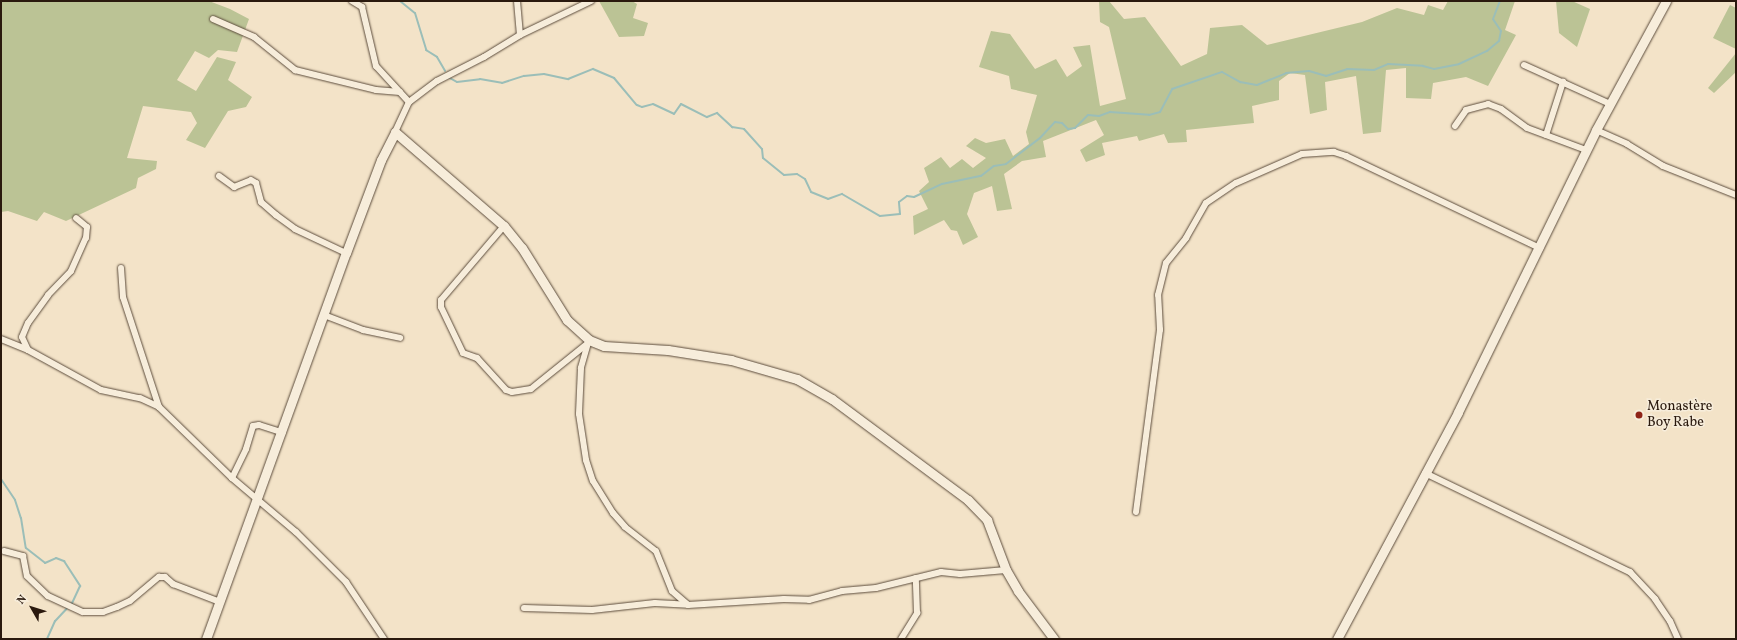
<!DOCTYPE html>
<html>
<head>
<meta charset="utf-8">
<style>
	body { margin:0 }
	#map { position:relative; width:1737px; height:640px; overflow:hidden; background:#f3e3c8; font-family:Vollkorn,serif }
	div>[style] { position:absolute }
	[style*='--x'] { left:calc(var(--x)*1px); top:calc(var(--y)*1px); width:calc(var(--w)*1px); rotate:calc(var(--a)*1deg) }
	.green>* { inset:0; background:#bbc395 }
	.stream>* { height:2px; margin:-1px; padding:0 1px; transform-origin:1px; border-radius:1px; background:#9bbeb8 }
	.roads { filter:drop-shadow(0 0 1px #5c4c3c) drop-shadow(0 0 1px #5c4c3c) }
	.street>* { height:6px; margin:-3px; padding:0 3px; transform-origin:3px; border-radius:3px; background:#f7eddb }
	.secondary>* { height:9px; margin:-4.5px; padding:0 4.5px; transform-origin:4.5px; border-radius:4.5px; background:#f7eddb }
	.dots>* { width:11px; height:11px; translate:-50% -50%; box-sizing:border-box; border:2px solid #f7eddb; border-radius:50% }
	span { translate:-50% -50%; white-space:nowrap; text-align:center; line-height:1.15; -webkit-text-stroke:3px #f7eddb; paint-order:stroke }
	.poi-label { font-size:14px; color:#2a190e }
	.left { translate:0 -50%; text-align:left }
	.frame { position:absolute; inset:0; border:2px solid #2a190e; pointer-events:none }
	.north { position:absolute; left:12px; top:588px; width:40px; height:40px; -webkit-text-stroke:3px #f7eddb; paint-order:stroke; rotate:309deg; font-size:11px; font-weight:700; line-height:16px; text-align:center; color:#2a190e }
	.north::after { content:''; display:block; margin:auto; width:14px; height:18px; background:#2a190e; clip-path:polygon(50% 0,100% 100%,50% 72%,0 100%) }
</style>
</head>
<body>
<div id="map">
	<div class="green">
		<div style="clip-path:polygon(1px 1px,209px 1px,230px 9px,249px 19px,237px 52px,218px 50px,209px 58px,195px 51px,177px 80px,196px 91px,217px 57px,236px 62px,228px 80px,252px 97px,246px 107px,228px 111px,205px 148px,186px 140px,197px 123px,191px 112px,143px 106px,127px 158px,157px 161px,156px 169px,138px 178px,136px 188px,66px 221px,44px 212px,37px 221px,8px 211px,1px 212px)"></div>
		<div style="clip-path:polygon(599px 1px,632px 1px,637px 4px,633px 18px,648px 23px,644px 36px,619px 37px)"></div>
		<div style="clip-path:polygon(1099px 1px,1109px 1px,1124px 19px,1145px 17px,1181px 66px,1207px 54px,1210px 28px,1242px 25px,1267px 45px,1362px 22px,1397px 8px,1424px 15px,1428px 5px,1443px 10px,1448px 1px,1515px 1px,1505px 30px,1516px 35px,1488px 86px,1466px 77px,1433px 83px,1431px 99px,1406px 98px,1406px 68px,1386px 70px,1381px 132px,1363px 134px,1356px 76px,1325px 82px,1327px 110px,1310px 114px,1305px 75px,1290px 73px,1279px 81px,1279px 100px,1252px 106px,1254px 123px,1186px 130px,1187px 142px,1168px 143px,1164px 134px,1139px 141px,1137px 136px,1102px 143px,1105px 155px,1086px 162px,1080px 150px,1104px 135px,1096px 120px,1043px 141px,1046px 157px,1022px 161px,1004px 174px,1012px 209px,997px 211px,992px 186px,974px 193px,967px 214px,978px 237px,963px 245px,957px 231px,951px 230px,944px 220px,914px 235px,913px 216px,928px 209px,919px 191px,929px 182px,924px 168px,941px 157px,950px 168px,962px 159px,973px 168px,986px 158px,966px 146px,975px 138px,986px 143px,1005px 139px,1013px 156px,1029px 144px,1026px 132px,1037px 95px,1011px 89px,1009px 76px,979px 67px,991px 31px,1010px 34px,1035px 69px,1056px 59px,1067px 77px,1082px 66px,1073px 47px,1090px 45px,1100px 106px,1126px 99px,1109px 27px,1100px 22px)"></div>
		<div style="clip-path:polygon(1556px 1px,1572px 1px,1590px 9px,1577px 47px,1559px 33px)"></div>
		<div style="clip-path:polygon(1730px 5px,1736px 8px,1736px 49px,1713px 38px)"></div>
		<div style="clip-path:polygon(1736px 53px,1736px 72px,1714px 93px,1708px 88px)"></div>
	</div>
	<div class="stream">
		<div style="--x:400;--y:1;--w:19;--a:39"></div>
		<div style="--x:415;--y:13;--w:39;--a:73"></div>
		<div style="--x:426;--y:50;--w:13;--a:32"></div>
		<div style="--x:437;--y:57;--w:16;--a:60"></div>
		<div style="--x:448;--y:77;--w:10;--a:29"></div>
		<div style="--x:457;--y:82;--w:23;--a:-7"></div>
		<div style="--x:480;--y:79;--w:22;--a:10"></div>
		<div style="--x:502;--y:83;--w:23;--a:-18"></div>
		<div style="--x:524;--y:76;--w:20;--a:-6"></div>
		<div style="--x:544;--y:74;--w:25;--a:12"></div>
		<div style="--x:568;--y:79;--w:27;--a:-22"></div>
		<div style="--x:593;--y:69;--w:23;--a:23"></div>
		<div style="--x:614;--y:78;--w:35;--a:50"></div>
		<div style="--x:637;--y:105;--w:5;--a:22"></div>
		<div style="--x:642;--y:107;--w:11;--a:-15"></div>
		<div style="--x:653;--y:104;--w:23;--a:25"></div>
		<div style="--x:674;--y:114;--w:12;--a:-55"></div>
		<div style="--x:681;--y:104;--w:29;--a:27"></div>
		<div style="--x:707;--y:117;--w:11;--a:-22"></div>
		<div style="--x:717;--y:113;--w:21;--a:43"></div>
		<div style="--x:732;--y:127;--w:12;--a:9"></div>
		<div style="--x:744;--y:129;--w:27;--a:48"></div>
		<div style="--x:762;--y:149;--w:9;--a:84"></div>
		<div style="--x:763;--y:158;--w:27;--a:39"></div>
		<div style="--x:784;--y:175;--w:13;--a:-4"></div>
		<div style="--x:797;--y:174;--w:9;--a:32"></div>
		<div style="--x:805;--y:179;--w:14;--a:65"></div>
		<div style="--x:811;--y:192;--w:18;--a:22"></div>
		<div style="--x:828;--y:199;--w:15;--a:-20"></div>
		<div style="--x:842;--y:194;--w:44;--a:30.1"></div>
		<div style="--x:880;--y:216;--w:20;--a:-6"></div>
		<div style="--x:900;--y:214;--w:12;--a:-95"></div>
		<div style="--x:899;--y:202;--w:10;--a:-37"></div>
		<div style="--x:907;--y:196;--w:7;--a:8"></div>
		<div style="--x:914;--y:197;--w:31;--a:-25"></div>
		<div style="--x:942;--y:184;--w:40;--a:-12"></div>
		<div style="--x:981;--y:176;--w:16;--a:-38"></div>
		<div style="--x:994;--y:166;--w:12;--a:-9"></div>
		<div style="--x:1006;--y:164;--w:43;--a:-37.4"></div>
		<div style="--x:1040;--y:138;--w:22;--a:-47"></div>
		<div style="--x:1055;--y:122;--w:7;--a:8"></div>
		<div style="--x:1062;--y:123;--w:8;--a:45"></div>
		<div style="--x:1068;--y:129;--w:7;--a:-8"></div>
		<div style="--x:1075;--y:128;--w:18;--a:-45"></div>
		<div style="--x:1088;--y:115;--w:11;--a:5"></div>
		<div style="--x:1099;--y:116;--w:12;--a:-20"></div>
		<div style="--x:1110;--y:112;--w:39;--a:4"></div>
		<div style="--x:1149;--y:115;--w:11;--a:-15"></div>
		<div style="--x:1160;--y:112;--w:26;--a:-62"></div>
		<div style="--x:1172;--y:89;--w:53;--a:-18.8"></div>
		<div style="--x:1222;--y:72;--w:21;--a:29"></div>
		<div style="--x:1240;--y:82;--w:17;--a:10"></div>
		<div style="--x:1257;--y:85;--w:31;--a:-22"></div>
		<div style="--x:1286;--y:73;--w:23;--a:-5"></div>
		<div style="--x:1309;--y:71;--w:18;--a:16"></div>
		<div style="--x:1326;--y:76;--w:22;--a:-18"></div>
		<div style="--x:1347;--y:69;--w:27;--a:2"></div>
		<div style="--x:1374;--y:70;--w:15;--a:-23"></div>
		<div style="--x:1388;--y:64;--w:35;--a:3"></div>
		<div style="--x:1423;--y:66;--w:11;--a:15"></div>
		<div style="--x:1434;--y:69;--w:25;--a:-11"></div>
		<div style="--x:1459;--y:64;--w:31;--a:-25"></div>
		<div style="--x:1487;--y:51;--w:16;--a:-40"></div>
		<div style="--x:1499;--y:41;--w:10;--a:-79"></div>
		<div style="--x:1501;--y:31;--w:14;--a:-124"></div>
		<div style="--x:1493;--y:19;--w:19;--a:-69"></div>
		<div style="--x:1;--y:479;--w:25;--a:56"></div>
		<div style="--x:15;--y:500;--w:19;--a:72"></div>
		<div style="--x:21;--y:518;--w:30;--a:81"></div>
		<div style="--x:26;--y:548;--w:24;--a:38"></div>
		<div style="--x:45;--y:563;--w:12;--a:-24"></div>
		<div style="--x:56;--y:558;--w:9;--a:21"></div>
		<div style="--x:64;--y:561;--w:30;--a:57"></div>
		<div style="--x:80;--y:586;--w:19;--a:115"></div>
		<div style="--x:72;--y:603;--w:25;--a:133"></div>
		<div style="--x:55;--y:621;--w:20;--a:114"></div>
	</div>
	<div class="roads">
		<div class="street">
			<div style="--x:352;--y:1;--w:12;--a:31"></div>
			<div style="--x:362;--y:7;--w:61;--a:76.7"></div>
			<div style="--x:376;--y:66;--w:49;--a:47.5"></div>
			<div style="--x:517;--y:1;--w:34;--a:85"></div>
			<div style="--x:213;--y:19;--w:45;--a:23.7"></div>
			<div style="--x:254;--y:37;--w:53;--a:38.8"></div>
			<div style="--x:295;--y:70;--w:83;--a:13.9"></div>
			<div style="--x:376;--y:90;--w:24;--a:5"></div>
			<div style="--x:1524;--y:65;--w:94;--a:24.4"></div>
			<div style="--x:1455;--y:126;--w:19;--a:-55"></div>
			<div style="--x:1466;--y:110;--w:23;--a:-15"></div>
			<div style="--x:1488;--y:104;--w:14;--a:21"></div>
			<div style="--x:1501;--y:109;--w:32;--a:36"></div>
			<div style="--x:1527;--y:128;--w:63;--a:20.4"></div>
			<div style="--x:1596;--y:130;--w:34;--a:24"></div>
			<div style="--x:1627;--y:144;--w:42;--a:31.4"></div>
			<div style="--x:1663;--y:166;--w:79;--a:21.7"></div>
			<div style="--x:395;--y:132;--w:33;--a:-65"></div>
			<div style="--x:409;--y:102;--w:35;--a:-37"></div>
			<div style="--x:437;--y:81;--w:53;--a:-27.1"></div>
			<div style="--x:484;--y:57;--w:42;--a:-31.4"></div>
			<div style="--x:520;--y:35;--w:79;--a:-25.6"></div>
			<div style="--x:1546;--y:135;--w:56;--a:-72.2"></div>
			<div style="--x:219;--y:176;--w:19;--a:36"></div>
			<div style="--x:234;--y:187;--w:18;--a:-22"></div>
			<div style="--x:251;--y:180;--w:6;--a:31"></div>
			<div style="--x:256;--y:183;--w:20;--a:75"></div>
			<div style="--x:261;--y:202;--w:20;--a:41"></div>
			<div style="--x:276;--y:215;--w:24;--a:36"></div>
			<div style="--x:295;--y:229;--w:56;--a:25.2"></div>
			<div style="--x:504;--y:226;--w:97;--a:130.4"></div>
			<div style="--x:441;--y:300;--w:7;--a:90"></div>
			<div style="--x:441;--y:307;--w:51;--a:64.4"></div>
			<div style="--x:463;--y:353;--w:15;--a:20"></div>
			<div style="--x:477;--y:358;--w:43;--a:47.8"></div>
			<div style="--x:506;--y:390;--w:6;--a:18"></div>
			<div style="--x:512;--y:392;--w:19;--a:-9"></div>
			<div style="--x:531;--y:389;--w:72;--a:-38.8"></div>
			<div style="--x:121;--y:268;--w:29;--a:86"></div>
			<div style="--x:123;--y:297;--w:116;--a:71.9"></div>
			<div style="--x:324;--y:315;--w:42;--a:21"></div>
			<div style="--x:363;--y:330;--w:38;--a:12"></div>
			<div style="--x:1;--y:339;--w:29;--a:22"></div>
			<div style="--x:28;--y:350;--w:83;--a:28.7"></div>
			<div style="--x:101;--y:390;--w:40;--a:12"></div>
			<div style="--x:140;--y:398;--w:21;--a:25"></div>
			<div style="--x:159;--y:407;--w:102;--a:44.2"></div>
			<div style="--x:232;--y:478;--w:84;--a:40.2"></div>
			<div style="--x:296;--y:532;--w:71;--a:45"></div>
			<div style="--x:346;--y:582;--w:69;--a:56.3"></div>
			<div style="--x:588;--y:343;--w:26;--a:106"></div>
			<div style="--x:581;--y:368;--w:46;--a:92.5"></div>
			<div style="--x:579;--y:414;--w:47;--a:81.3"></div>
			<div style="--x:586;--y:460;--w:22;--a:72"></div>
			<div style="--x:593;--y:481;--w:38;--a:58"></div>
			<div style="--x:613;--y:513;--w:18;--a:49"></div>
			<div style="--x:625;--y:527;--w:39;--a:38"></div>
			<div style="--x:656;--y:551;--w:43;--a:68.2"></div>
			<div style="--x:672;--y:591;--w:20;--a:41"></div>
			<div style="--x:28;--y:350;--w:14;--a:-115"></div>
			<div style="--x:22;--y:337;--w:15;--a:-67"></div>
			<div style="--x:28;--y:323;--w:34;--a:-54"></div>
			<div style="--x:48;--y:295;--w:33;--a:-46"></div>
			<div style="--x:71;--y:271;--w:36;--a:-66"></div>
			<div style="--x:86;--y:238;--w:11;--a:-85"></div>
			<div style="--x:87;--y:227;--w:14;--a:-141"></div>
			<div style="--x:1425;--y:473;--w:228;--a:25.8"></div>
			<div style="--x:1630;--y:572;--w:37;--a:47"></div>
			<div style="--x:1655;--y:599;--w:27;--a:56"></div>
			<div style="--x:1670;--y:621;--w:20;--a:66"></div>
			<div style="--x:232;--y:478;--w:32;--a:-64"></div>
			<div style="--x:246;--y:449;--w:24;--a:-73"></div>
			<div style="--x:253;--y:426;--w:6;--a:-9"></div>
			<div style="--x:259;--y:425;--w:25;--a:18"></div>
			<div style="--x:1136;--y:512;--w:184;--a:-82.5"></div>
			<div style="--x:1160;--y:330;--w:35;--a:-93"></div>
			<div style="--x:1158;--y:295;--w:33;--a:-76"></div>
			<div style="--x:1166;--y:263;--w:32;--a:-51"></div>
			<div style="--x:1186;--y:238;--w:40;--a:-60.3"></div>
			<div style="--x:1206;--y:203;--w:36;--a:-34"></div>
			<div style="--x:1236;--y:183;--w:72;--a:-23.7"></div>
			<div style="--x:1302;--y:154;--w:32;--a:-4"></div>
			<div style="--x:1334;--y:152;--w:13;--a:18"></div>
			<div style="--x:1346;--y:156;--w:215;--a:25.4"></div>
			<div style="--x:4;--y:551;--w:20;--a:15"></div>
			<div style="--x:23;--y:556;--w:20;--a:79"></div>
			<div style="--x:27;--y:576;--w:29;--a:44"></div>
			<div style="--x:48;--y:596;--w:38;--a:25"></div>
			<div style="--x:83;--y:612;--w:20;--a:0"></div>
			<div style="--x:103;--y:612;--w:15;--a:-20"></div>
			<div style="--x:117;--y:607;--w:14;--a:-25"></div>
			<div style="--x:130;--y:601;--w:38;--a:-40"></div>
			<div style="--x:159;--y:577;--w:6;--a:0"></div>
			<div style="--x:165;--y:577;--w:11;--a:41"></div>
			<div style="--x:173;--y:584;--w:50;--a:21"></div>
			<div style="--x:524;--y:608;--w:68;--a:1.7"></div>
			<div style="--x:592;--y:610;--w:63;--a:-6.3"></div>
			<div style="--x:655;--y:603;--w:33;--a:3"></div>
			<div style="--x:688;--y:605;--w:96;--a:-3.6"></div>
			<div style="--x:784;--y:599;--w:25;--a:2"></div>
			<div style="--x:809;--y:600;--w:34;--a:-15"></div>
			<div style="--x:842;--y:591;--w:34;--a:-5"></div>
			<div style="--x:876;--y:588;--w:67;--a:-13.8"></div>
			<div style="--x:941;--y:572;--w:19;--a:6"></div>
			<div style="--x:960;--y:574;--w:46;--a:-5"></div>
			<div style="--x:901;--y:639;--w:31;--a:-58"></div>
			<div style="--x:917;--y:613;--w:35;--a:-92"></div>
		</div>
		<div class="secondary">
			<div style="--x:206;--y:639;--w:411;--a:-70.1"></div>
			<div style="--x:346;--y:253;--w:99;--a:-69.4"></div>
			<div style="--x:381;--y:160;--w:31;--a:-63"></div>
			<div style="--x:395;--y:132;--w:144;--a:40.8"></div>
			<div style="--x:504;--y:226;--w:28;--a:51"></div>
			<div style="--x:522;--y:248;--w:85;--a:58"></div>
			<div style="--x:567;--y:320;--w:30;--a:42"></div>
			<div style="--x:589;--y:340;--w:16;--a:22"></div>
			<div style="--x:604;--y:346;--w:64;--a:3.6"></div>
			<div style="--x:668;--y:350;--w:64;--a:9"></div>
			<div style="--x:731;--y:360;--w:69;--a:16.1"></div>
			<div style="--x:797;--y:379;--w:40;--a:29.7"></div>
			<div style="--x:832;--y:399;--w:169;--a:36.6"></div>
			<div style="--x:968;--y:500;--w:28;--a:46"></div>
			<div style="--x:987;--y:520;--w:53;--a:69.2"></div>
			<div style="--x:1006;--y:570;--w:24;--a:60"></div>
			<div style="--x:1018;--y:591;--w:60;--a:53.1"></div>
			<div style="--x:1337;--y:639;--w:257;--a:-61.9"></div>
			<div style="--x:1458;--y:412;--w:314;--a:-63.9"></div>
			<div style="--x:1596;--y:130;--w:147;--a:-61.5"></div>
		</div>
	</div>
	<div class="dots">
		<div style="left:1639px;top:415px;background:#8f2418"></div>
	</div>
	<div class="poi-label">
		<span class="left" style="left:1647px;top:415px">Monastère<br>Boy Rabe</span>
	</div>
	<div class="frame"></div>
	<div class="north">N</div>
</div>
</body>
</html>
